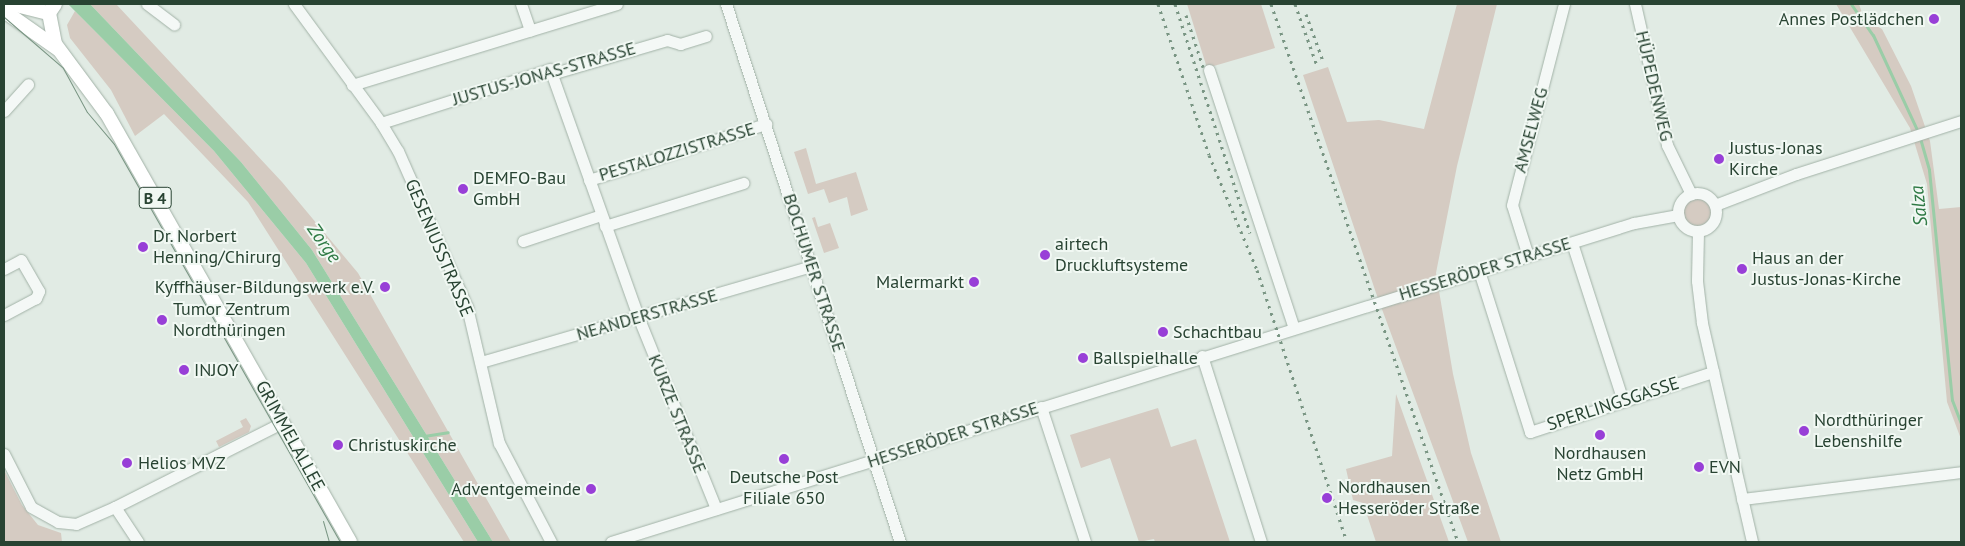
<!DOCTYPE html>
<html>
<head>
<meta charset="utf-8">
<style>
	body { margin:0 }
	#map { position:relative; width:1965px; height:546px; overflow:hidden; background:#e1ebe4; font-family:"PT Sans",sans-serif }
	div>[style] { position:absolute }
	[style*='--x'] { left:calc(var(--x)*1px); top:calc(var(--y)*1px); width:calc(var(--w)*1px); rotate:calc(var(--a)*1deg) }
	.green>* { inset:0; background:#d5cbc2 }
	.round { border-radius:50% }
	.water>* { inset:0; background:#9acda7 }
	.stream>* { height:3px; margin:-1.5px; padding:0 1.5px; transform-origin:1.5px; border-radius:1.5px; background:#9acda7 }
	.roads { filter:drop-shadow(0 0 1px #a2b2a7) drop-shadow(0 0 1px #a2b2a7) }
	.minor>* { height:11px; margin:-5.5px; padding:0 5.5px; transform-origin:5.5px; border-radius:5.5px; background:#f4f8f6 }
	.minor>.ring { margin:-5.5px; padding:0; box-sizing:content-box; background:none; border:11px solid #f4f8f6; border-radius:50% }
	.major>* { height:14px; margin:-7px; padding:0 7px; transform-origin:7px; border-radius:7px; background:#fff }
	.tram>* { height:1px; margin:-0.5px; padding:0 0.5px; transform-origin:0.5px; border-radius:0.5px; background:#799583 }
	.rail>* { height:3px; margin-top:-1.5px; transform-origin:0; background:repeating-linear-gradient(90deg,#799583 0 2.5px,transparent 0 7.5px) }
	.dots>* { width:14px; height:14px; translate:-50% -50%; box-sizing:border-box; border:2px solid #f1f8f3; border-radius:50% }
	span { translate:-50% -50%; white-space:nowrap; text-align:center; line-height:1.15; -webkit-text-stroke:4px #f1f8f3; paint-order:stroke }
	.shield-label span { padding:1px 4px; background:#f1f8f3; border:1px solid; border-radius:4px; -webkit-text-stroke-width:0 }
	.shield-label { font-size:16px; color:#284332; font-weight:700 }
	.poi-label { font-size:18px; color:#284332 }
	.right { translate:-100% -50%; text-align:right }
	.left { translate:0 -50%; text-align:left }
	.street-label { font-size:18px; color:#284332 }
	.water-label { font-size:19px; color:#2f7a45; font-style:italic }
	.frame { position:absolute; inset:0; border:5px solid #284332; pointer-events:none }
</style>
</head>
<body>
<div id="map">
	<div class="green">
		<div style="clip-path:polygon(90px 4px,116px 4px,282px 182px,358px 273px,511px 542px,493px 542px,312px 250px,241px 162px)"></div>
		<div style="clip-path:polygon(1187px 4px,1261px 4px,1275px 48px,1207px 68px)"></div>
		<div style="clip-path:polygon(1457px 4px,1497px 4px,1457px 166px,1436px 273px,1453px 374px,1471px 453px,1501px 542px,1468px 542px,1376px 293px,1303px 75px,1328px 67px,1347px 122px,1379px 120px,1424px 129px)"></div>
		<div style="clip-path:polygon(1836px 4px,1859px 4px,1864px 19px,1882px 29px,1911px 86px,1930px 141px,1939px 209px,1961px 207px,1961px 439px,1947px 402px,1927px 184px,1910px 128px)"></div>
		<div style="clip-path:polygon(75px 11px,214px 151px,306px 263px,478px 542px,464px 542px,248px 202px,164px 114px,135px 136px,111px 90px,70px 38px,67px 25px)"></div>
		<div style="clip-path:polygon(806px 148px,816px 184px,856px 172px,868px 210px,851px 216px,847px 197px,829px 203px,824px 189px,808px 194px,794px 152px)"></div>
		<div class="round" style="left:1683px;top:199px;width:28px;height:28px"></div>
		<div style="clip-path:polygon(815px 217px,818px 227px,830px 223px,839px 248px,824px 253px,812px 218px)"></div>
		<div style="clip-path:polygon(1396px 394px,1449px 542px,1376px 542px,1363px 503px,1353px 500px,1346px 469px,1392px 456px)"></div>
		<div style="clip-path:polygon(1158px 408px,1171px 447px,1196px 439px,1230px 542px,1155px 542px,1154px 539px,1139px 542px,1110px 458px,1081px 468px,1070px 435px)"></div>
		<div style="clip-path:polygon(246px 418px,251px 426px,249px 432px,219px 447px,216px 441px,243px 427px,240px 421px)"></div>
		<div style="clip-path:polygon(4px 470px,22px 505px,38px 525px,61px 533px,62px 542px,4px 542px)"></div>
	</div>
	<div class="water">
		<div style="clip-path:polygon(68px 4px,90px 4px,241px 162px,312px 250px,493px 542px,478px 542px,306px 263px,214px 151px)"></div>
	</div>
	<div class="stream">
		<div style="--x:1851;--y:4;--w:38;--a:55"></div>
		<div style="--x:1873;--y:35;--w:107;--a:65.1"></div>
		<div style="--x:1920;--y:138;--w:33;--a:74"></div>
		<div style="--x:1929;--y:170;--w:231;--a:84.3"></div>
		<div style="--x:1952;--y:400;--w:25;--a:69"></div>
		<div style="--x:424;--y:436;--w:24;--a:-9"></div>
	</div>
	<div class="roads">
		<div class="minor">
			<div style="--x:147;--y:4;--w:34;--a:37"></div>
			<div style="--x:294;--y:4;--w:147;--a:53.8"></div>
			<div style="--x:381;--y:123;--w:33;--a:59"></div>
			<div style="--x:398;--y:151;--w:171;--a:66.1"></div>
			<div style="--x:467;--y:307;--w:140;--a:76.8"></div>
			<div style="--x:499;--y:443;--w:112;--a:62.3"></div>
			<div style="--x:521;--y:4;--w:28;--a:71"></div>
			<div style="--x:726;--y:4;--w:565;--a:72.08"></div>
			<div style="--x:1635;--y:4;--w:145;--a:77.2"></div>
			<div style="--x:1667;--y:145;--w:55;--a:63.9"></div>
			<div style="--x:1209;--y:70;--w:272;--a:71.8"></div>
			<div style="--x:551;--y:74;--w:121;--a:-16.3"></div>
			<div style="--x:667;--y:40;--w:14;--a:17"></div>
			<div style="--x:680;--y:44;--w:27;--a:-17"></div>
			<div style="--x:352;--y:85;--w:277;--a:-17"></div>
			<div style="--x:4;--y:111;--w:36;--a:-48"></div>
			<div style="--x:381;--y:123;--w:177;--a:-17.7"></div>
			<div style="--x:550;--y:69;--w:265;--a:70.4"></div>
			<div style="--x:639;--y:319;--w:205;--a:67.9"></div>
			<div style="--x:589;--y:180;--w:186;--a:-17.6"></div>
			<div class="ring" style="left:1678px;top:193px;width:27px;height:27px"></div>
			<div style="--x:1715;--y:205;--w:87;--a:-20.9"></div>
			<div style="--x:1796;--y:174;--w:173;--a:-17.8"></div>
			<div style="--x:605;--y:226;--w:145;--a:-17.3"></div>
			<div style="--x:1698;--y:232;--w:49;--a:91.2"></div>
			<div style="--x:1697;--y:281;--w:42;--a:83.2"></div>
			<div style="--x:1702;--y:323;--w:225;--a:77.1"></div>
			<div style="--x:523;--y:241;--w:82;--a:-18.4"></div>
			<div style="--x:1572;--y:243;--w:166;--a:72.1"></div>
			<div style="--x:1528;--y:256;--w:53;--a:-107.4"></div>
			<div style="--x:1512;--y:205;--w:208;--a:-75.5"></div>
			<div style="--x:4;--y:269;--w:19;--a:-28"></div>
			<div style="--x:21;--y:260;--w:36;--a:60"></div>
			<div style="--x:39;--y:291;--w:8;--a:113"></div>
			<div style="--x:36;--y:298;--w:36;--a:152"></div>
			<div style="--x:1479;--y:271;--w:169;--a:72.4"></div>
			<div style="--x:1530;--y:432;--w:193;--a:-18.2"></div>
			<div style="--x:1202;--y:356;--w:195;--a:72.4"></div>
			<div style="--x:481;--y:362;--w:345;--a:-16.2"></div>
			<div style="--x:1041;--y:407;--w:142;--a:71.9"></div>
			<div style="--x:4;--y:454;--w:59;--a:63"></div>
			<div style="--x:31;--y:507;--w:31;--a:29"></div>
			<div style="--x:58;--y:522;--w:18;--a:6"></div>
			<div style="--x:76;--y:524;--w:43;--a:-23.6"></div>
			<div style="--x:115;--y:507;--w:188;--a:-26.8"></div>
			<div style="--x:1742;--y:499;--w:221;--a:-7"></div>
			<div style="--x:115;--y:507;--w:42;--a:56.7"></div>
			<div style="--x:611;--y:542;--w:1072;--a:-17.32"></div>
			<div style="--x:1634;--y:223;--w:45;--a:-10.3"></div>
		</div>
		<div class="major">
			<div style="--x:12;--y:4;--w:38;--a:14"></div>
			<div style="--x:55;--y:4;--w:11;--a:124"></div>
			<div style="--x:49;--y:13;--w:32;--a:79"></div>
			<div style="--x:55;--y:44;--w:87;--a:53.4"></div>
			<div style="--x:107;--y:114;--w:492;--a:60.4"></div>
			<div style="--x:4;--y:11;--w:66;--a:35.1"></div>
		</div>
	</div>
	<div class="tram">
		<div style="--x:4;--y:17;--w:78;--a:40.8"></div>
		<div style="--x:63;--y:68;--w:50;--a:61.4"></div>
		<div style="--x:87;--y:112;--w:42;--a:49.8"></div>
		<div style="--x:114;--y:144;--w:458;--a:60.4"></div>
		<div style="--x:323;--y:521;--w:22;--a:74"></div>
	</div>
	<div class="rail">
		<div style="--x:1158;--y:4;--w:159;--a:71.3"></div>
		<div style="--x:1209;--y:155;--w:125;--a:67.3"></div>
		<div style="--x:1257;--y:270;--w:287;--a:71.7"></div>
		<div style="--x:1175;--y:4;--w:241;--a:71.9"></div>
		<div style="--x:1271;--y:4;--w:570;--a:70.83"></div>
		<div style="--x:1295;--y:4;--w:63;--a:70.4"></div>
		<div style="--x:1306;--y:14;--w:50;--a:70.1"></div>
		<div style="--x:1186;--y:15;--w:55;--a:71.9"></div>
	</div>
	<div class="dots">
		<div style="left:1934px;top:19px;background:#983fd7"></div>
		<div style="left:1719px;top:159px;background:#983fd7"></div>
		<div style="left:463px;top:189px;background:#983fd7"></div>
		<div style="left:143px;top:247px;background:#983fd7"></div>
		<div style="left:1045px;top:255px;background:#983fd7"></div>
		<div style="left:1742px;top:269px;background:#983fd7"></div>
		<div style="left:974px;top:282px;background:#983fd7"></div>
		<div style="left:385px;top:287px;background:#983fd7"></div>
		<div style="left:162px;top:320px;background:#983fd7"></div>
		<div style="left:1163px;top:332px;background:#983fd7"></div>
		<div style="left:1083px;top:358px;background:#983fd7"></div>
		<div style="left:184px;top:370px;background:#983fd7"></div>
		<div style="left:1804px;top:431px;background:#983fd7"></div>
		<div style="left:1600px;top:435px;background:#983fd7"></div>
		<div style="left:338px;top:445px;background:#983fd7"></div>
		<div style="left:784px;top:459px;background:#983fd7"></div>
		<div style="left:127px;top:463px;background:#983fd7"></div>
		<div style="left:1699px;top:467px;background:#983fd7"></div>
		<div style="left:591px;top:489px;background:#983fd7"></div>
		<div style="left:1327px;top:498px;background:#983fd7"></div>
	</div>
	<div class="shield-label">
		<span style="left:155px;top:198px">B 4</span>
	</div>
	<div class="poi-label">
		<span class="right" style="left:1924px;top:19px">Annes Postlädchen</span>
		<span class="left" style="left:1729px;top:159px">Justus-Jonas<br>Kirche</span>
		<span class="left" style="left:473px;top:189px">DEMFO-Bau<br>GmbH</span>
		<span class="left" style="left:153px;top:247px">Dr. Norbert<br>Henning/Chirurg</span>
		<span class="left" style="left:1055px;top:255px">airtech<br>Druckluftsysteme</span>
		<span class="left" style="left:1752px;top:269px">Haus an der<br>Justus-Jonas-Kirche</span>
		<span class="right" style="left:964px;top:282px">Malermarkt</span>
		<span class="right" style="left:375px;top:287px">Kyffhäuser-Bildungswerk e.V.</span>
		<span class="left" style="left:173px;top:320px">Tumor Zentrum<br>Nordthüringen</span>
		<span class="left" style="left:1173px;top:332px">Schachtbau</span>
		<span class="left" style="left:1093px;top:358px">Ballspielhalle</span>
		<span class="left" style="left:194px;top:370px">INJOY</span>
		<span class="left" style="left:1814px;top:431px">Nordthüringer<br>Lebenshilfe</span>
		<span class="left" style="left:348px;top:445px">Christuskirche</span>
		<span style="left:1600px;top:464px">Nordhausen<br>Netz GmbH</span>
		<span class="left" style="left:138px;top:463px">Helios MVZ</span>
		<span class="left" style="left:1709px;top:467px">EVN</span>
		<span style="left:784px;top:488px">Deutsche Post<br>Filiale 650</span>
		<span class="left" style="left:1338px;top:498px">Nordhausen<br>Hesseröder Straße</span>
		<span class="right" style="left:581px;top:489px">Adventgemeinde</span>
	</div>
	<div class="street-label">
		<span style="left:544px;top:74px;rotate:-16deg">JUSTUS-JONAS-STRASSE</span>
		<span style="left:1654px;top:86px;rotate:77deg">HÜPEDENWEG</span>
		<span style="left:1531px;top:130px;rotate:-75deg">AMSELWEG</span>
		<span style="left:677px;top:152px;rotate:-17deg">PESTALOZZISTRASSE</span>
		<span style="left:439px;top:248px;rotate:67deg">GESENIUSSTRASSE</span>
		<span style="left:1485px;top:269px;rotate:-17deg">HESSERÖDER STRASSE</span>
		<span style="left:814px;top:273px;rotate:72deg">BOCHUMER STRASSE</span>
		<span style="left:647px;top:315px;rotate:-16deg">NEANDERSTRASSE</span>
		<span style="left:1613px;top:404px;rotate:-18deg">SPERLINGSGASSE</span>
		<span style="left:677px;top:414px;rotate:68deg">KURZE STRASSE</span>
		<span style="left:953px;top:435px;rotate:-18deg">HESSERÖDER STRASSE</span>
		<span style="left:290px;top:436px;rotate:61deg">GRIMMELALLEE</span>
	</div>
	<div class="water-label">
		<span style="left:1919px;top:206px;rotate:-96deg">Salza</span>
		<span style="left:324px;top:243px;rotate:55deg">Zorge</span>
	</div>
	<div class="frame"></div>
</div>
</body>
</html>
